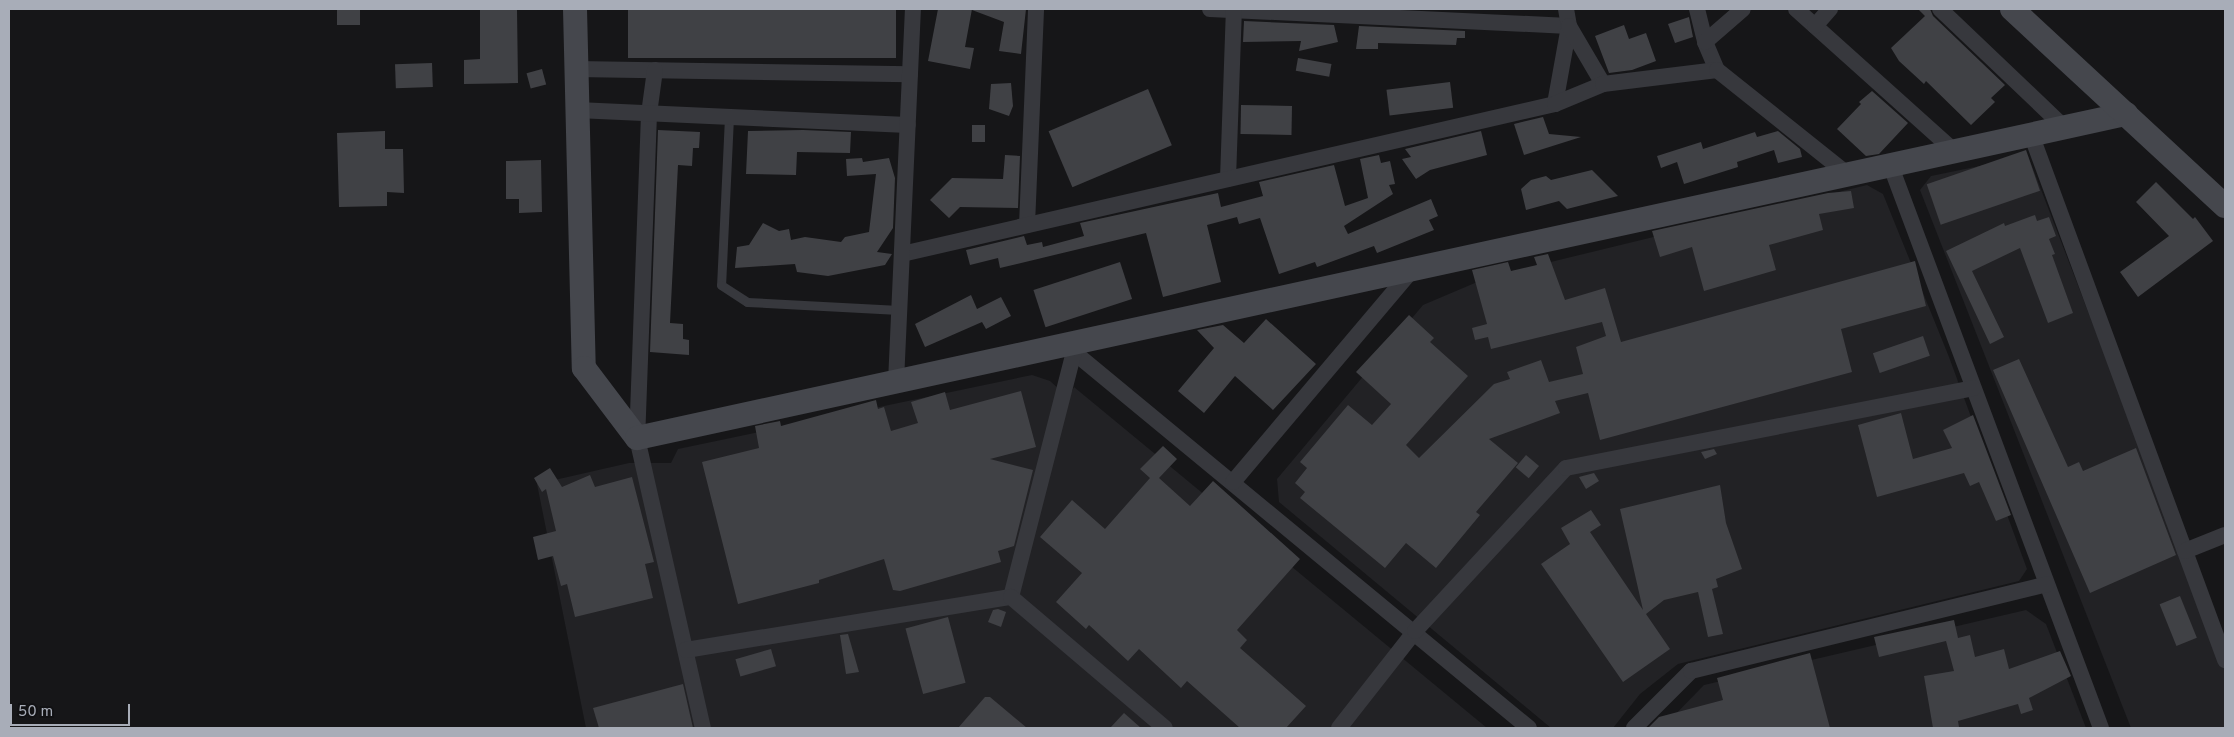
<!DOCTYPE html>
<html>
<head>
<meta charset="utf-8">
<style>
	body { margin:0 }
	#map { position:relative; width:2234px; height:737px; overflow:hidden; background:#161618; font-family:Overpass,sans-serif }
	div>[style] { position:absolute }
	[style*='--x'] { left:calc(var(--x)*1px); top:calc(var(--y)*1px); width:calc(var(--w)*1px); rotate:calc(var(--a)*1deg) }
	.built>* { inset:0; background:#222225 }
	.building>* { inset:0; background:#404145; transform-origin:0 0 }
	.lane>* { height:9px; margin:-4.5px; padding:0 4.5px; transform-origin:4.5px; border-radius:4.5px; background:#37383d }
	.street>* { height:16px; margin:-8px; padding:0 8px; transform-origin:8px; border-radius:8px; background:#37383d }
	.secondary>* { height:24px; margin:-12px; padding:0 12px; transform-origin:12px; border-radius:12px; background:#45474d }
	span { translate:-50% -50%; white-space:nowrap; text-align:center; line-height:1.15; -webkit-text-stroke:4px #111113; paint-order:stroke }
	.frame { position:absolute; inset:0; border:10px solid #a8adb8; pointer-events:none }
	.scale { position:absolute; left:10px; top:704px; width:120px; height:22px; box-sizing:border-box; border:2px solid #a8adb8; border-top:0; padding-left:6px; font-size:15px; line-height:18px; white-space:nowrap; color:#a8adb8; -webkit-text-stroke:4px #111113; paint-order:stroke }
</style>
</head>
<body>
<div id="map">
	<div class="built">
		<div style="clip-path:polygon(2028px 156px,2225px 666px,2225px 728px,2131px 728px,1920px 190px,1931px 176px)"></div>
		<div style="clip-path:polygon(1867px 185px,1883px 194px,1949px 357px,2027px 569px,2019px 581px,1678px 664px,1640px 694px,1613px 728px,1551px 728px,1279px 502px,1277px 479px,1423px 305px,1489px 277px)"></div>
		<div style="clip-path:polygon(1032px 375px,1050px 381px,1069px 398px,1074px 387px,1487px 728px,586px 728px,537px 484px,629px 463px,671px 463px,678px 449px)"></div>
		<div style="clip-path:polygon(2026px 610px,2046px 624px,2086px 728px,1662px 728px,1704px 685px)"></div>
	</div>
	<div class="building">
		<div style="left:337px;top:9px;width:23px;height:16px"></div>
		<div style="clip-path:polygon(480px 9px,517px 9px,518px 83px,464px 84px,464px 60px,480px 59px)"></div>
		<div style="left:628px;top:9px;width:268px;height:49px"></div>
		<div style="clip-path:polygon(938px 9px,972px 9px,965px 47px,974px 48px,970px 69px,928px 61px)"></div>
		<div style="clip-path:polygon(1026px 9px,1021px 54px,999px 51px,1004px 22px,972px 10px)"></div>
		<div style="clip-path:polygon(1918px 9px,1930px 9px,1933px 16px,2005px 85px,1991px 98px,1995px 102px,1971px 125px,1926px 81px,1924px 84px,1899px 61px,1891px 48px,1925px 16px)"></div>
		<div style="clip-path:polygon(1689px 17px,1693px 37px,1675px 43px,1668px 24px)"></div>
		<div style="clip-path:polygon(1244px 21px,1334px 25px,1338px 42px,1299px 51px,1301px 41px,1243px 42px)"></div>
		<div style="clip-path:polygon(1624px 25px,1629px 39px,1646px 33px,1656px 61px,1632px 70px,1609px 73px,1595px 36px)"></div>
		<div style="clip-path:polygon(1359px 26px,1465px 31px,1465px 38px,1457px 38px,1456px 45px,1378px 43px,1378px 49px,1356px 49px)"></div>
		<div style="left:1298px;top:58px;width:34px;height:13px;rotate:10deg"></div>
		<div style="left:432px;top:63px;width:24px;height:37px;rotate:88deg"></div>
		<div style="left:542px;top:69px;width:16px;height:16px;rotate:75deg"></div>
		<div style="left:1450px;top:82px;width:26px;height:64px;rotate:83deg"></div>
		<div style="clip-path:polygon(1011px 83px,1013px 106px,1009px 116px,989px 109px,991px 84px)"></div>
		<div style="left:1148px;top:89px;width:61px;height:108px;rotate:67deg"></div>
		<div style="clip-path:polygon(1872px 91px,1908px 123px,1879px 154px,1866px 156px,1837px 129px,1861px 104px,1859px 102px)"></div>
		<div style="left:1241px;top:105px;width:51px;height:29px;rotate:1deg"></div>
		<div style="clip-path:polygon(1543px 117px,1549px 134px,1581px 137px,1524px 155px,1514px 124px)"></div>
		<div style="left:972px;top:125px;width:13px;height:17px"></div>
		<div style="clip-path:polygon(658px 130px,700px 132px,699px 148px,693px 148px,692px 166px,678px 165px,670px 323px,683px 324px,683px 339px,689px 340px,689px 355px,650px 352px)"></div>
		<div style="clip-path:polygon(803px 130px,851px 132px,850px 153px,797px 152px,796px 175px,746px 174px,748px 131px)"></div>
		<div style="clip-path:polygon(385px 131px,385px 149px,403px 149px,404px 193px,387px 192px,387px 206px,339px 207px,337px 133px)"></div>
		<div style="clip-path:polygon(1481px 131px,1487px 155px,1430px 170px,1416px 179px,1402px 159px,1411px 157px,1405px 149px)"></div>
		<div style="clip-path:polygon(1778px 131px,1800px 149px,1802px 157px,1778px 163px,1774px 150px,1737px 162px,1738px 167px,1684px 184px,1677px 162px,1661px 168px,1657px 156px,1701px 142px,1703px 149px,1755px 132px,1757px 137px)"></div>
		<div style="left:2026px;top:150px;width:43px;height:105px;rotate:71deg"></div>
		<div style="clip-path:polygon(1005px 155px,1020px 156px,1018px 208px,960px 207px,949px 218px,930px 200px,952px 178px,1003px 179px)"></div>
		<div style="clip-path:polygon(1379px 155px,1381px 163px,1390px 161px,1395px 184px,1389px 185px,1393px 194px,1344px 226px,1348px 234px,1431px 199px,1438px 216px,1429px 220px,1434px 230px,1377px 253px,1374px 246px,1317px 267px,1315px 262px,1279px 274px,1260px 218px,1239px 224px,1237px 217px,1207px 225px,1221px 282px,1163px 297px,1146px 233px,1000px 268px,998px 258px,970px 265px,966px 250px,1024px 236px,1027px 245px,1042px 242px,1043px 247px,1084px 236px,1080px 223px,1218px 193px,1221px 207px,1263px 196px,1259px 182px,1334px 165px,1345px 206px,1368px 198px,1360px 159px)"></div>
		<div style="clip-path:polygon(862px 158px,863px 162px,889px 158px,895px 178px,893px 228px,877px 252px,892px 254px,885px 265px,828px 276px,797px 272px,795px 264px,735px 268px,737px 247px,749px 245px,763px 223px,779px 231px,789px 229px,791px 240px,805px 237px,841px 242px,845px 237px,869px 232px,876px 174px,847px 176px,846px 159px)"></div>
		<div style="clip-path:polygon(541px 160px,542px 212px,519px 213px,519px 199px,506px 199px,506px 161px)"></div>
		<div style="clip-path:polygon(1592px 170px,1618px 196px,1567px 209px,1559px 201px,1526px 210px,1521px 189px,1531px 180px,1546px 176px,1551px 180px)"></div>
		<div style="clip-path:polygon(2156px 182px,2193px 219px,2195px 217px,2213px 241px,2138px 297px,2120px 272px,2169px 236px,2136px 202px)"></div>
		<div style="clip-path:polygon(1851px 191px,1854px 208px,1819px 214px,1823px 230px,1769px 245px,1776px 270px,1704px 291px,1692px 247px,1660px 257px,1652px 231px,1828px 193px)"></div>
		<div style="clip-path:polygon(2035px 215px,2037px 221px,2049px 217px,2056px 236px,2049px 239px,2055px 254px,2052px 255px,2073px 313px,2048px 323px,2020px 248px,1972px 271px,2004px 337px,1990px 344px,1946px 251px,2004px 223px,2005px 226px)"></div>
		<div style="clip-path:polygon(1548px 254px,1565px 300px,1605px 288px,1621px 342px,1915px 261px,1926px 306px,1841px 329px,1852px 372px,1600px 440px,1588px 393px,1555px 401px,1560px 413px,1489px 439px,1518px 463px,1476px 512px,1480px 515px,1436px 568px,1406px 543px,1385px 568px,1300px 498px,1305px 492px,1295px 483px,1307px 468px,1300px 462px,1348px 405px,1372px 425px,1391px 404px,1356px 372px,1409px 315px,1434px 338px,1430px 342px,1468px 376px,1406px 445px,1419px 458px,1494px 384px,1510px 379px,1507px 372px,1541px 360px,1549px 382px,1583px 374px,1576px 347px,1606px 336px,1602px 322px,1491px 349px,1488px 337px,1475px 340px,1472px 328px,1487px 324px,1472px 270px,1508px 262px,1511px 271px,1537px 265px,1534px 257px)"></div>
		<div style="left:1120px;top:262px;width:39px;height:91px;rotate:72deg"></div>
		<div style="clip-path:polygon(971px 295px,977px 309px,1001px 297px,1011px 316px,986px 329px,982px 322px,925px 347px,915px 324px)"></div>
		<div style="clip-path:polygon(1266px 319px,1316px 364px,1273px 410px,1235px 376px,1204px 413px,1178px 391px,1214px 348px,1197px 330px,1223px 325px,1244px 343px)"></div>
		<div style="left:1923px;top:336px;width:21px;height:53px;rotate:71deg"></div>
		<div style="clip-path:polygon(2019px 359px,2068px 467px,2079px 462px,2083px 471px,2136px 448px,2176px 555px,2090px 593px,1993px 370px)"></div>
		<div style="clip-path:polygon(1021px 391px,1036px 447px,990px 459px,1033px 470px,1014px 546px,998px 551px,1001px 562px,900px 591px,893px 590px,884px 559px,819px 580px,819px 583px,738px 604px,702px 462px,759px 448px,755px 426px,780px 421px,781px 426px,876px 400px,878px 409px,884px 407px,891px 431px,918px 423px,911px 402px,945px 392px,950px 410px)"></div>
		<div style="clip-path:polygon(1901px 413px,1913px 459px,1952px 448px,1943px 430px,1973px 415px,2011px 515px,1996px 521px,1979px 482px,1970px 486px,1964px 473px,1877px 497px,1858px 425px)"></div>
		<div style="clip-path:polygon(1163px 446px,1177px 459px,1159px 478px,1190px 506px,1213px 481px,1300px 559px,1237px 630px,1247px 640px,1240px 648px,1306px 706px,1286px 728px,1240px 728px,1187px 681px,1181px 688px,1139px 649px,1128px 661px,1089px 625px,1086px 629px,1056px 602px,1082px 573px,1040px 537px,1072px 500px,1105px 529px,1150px 478px,1140px 469px)"></div>
		<div style="clip-path:polygon(1714px 449px,1717px 454px,1705px 459px,1701px 452px)"></div>
		<div style="left:1526px;top:455px;width:17px;height:16px;rotate:40deg"></div>
		<div style="clip-path:polygon(550px 468px,562px 487px,590px 475px,595px 487px,632px 477px,654px 562px,645px 564px,653px 598px,575px 617px,567px 584px,561px 586px,553px 556px,538px 560px,533px 537px,556px 531px,546px 489px,542px 492px,534px 478px)"></div>
		<div style="clip-path:polygon(1594px 473px,1599px 481px,1586px 489px,1579px 477px)"></div>
		<div style="clip-path:polygon(1720px 485px,1726px 523px,1742px 569px,1716px 579px,1718px 587px,1712px 589px,1723px 634px,1708px 637px,1698px 592px,1664px 600px,1646px 614px,1670px 649px,1623px 682px,1541px 564px,1570px 544px,1561px 528px,1591px 510px,1601px 525px,1590px 532px,1643px 610px,1620px 509px)"></div>
		<div style="left:2180px;top:596px;width:45px;height:22px;rotate:68deg"></div>
		<div style="clip-path:polygon(998px 609px,1006px 612px,1001px 627px,988px 622px,993px 610px)"></div>
		<div style="left:948px;top:617px;width:68px;height:44px;rotate:75deg"></div>
		<div style="clip-path:polygon(1954px 620px,1958px 638px,1970px 635px,1975px 657px,2004px 649px,2009px 669px,2060px 651px,2071px 676px,2029px 698px,2033px 710px,2021px 714px,2018px 704px,1958px 721px,1959px 727px,1933px 728px,1924px 676px,1954px 671px,1946px 641px,1879px 657px,1874px 637px)"></div>
		<div style="clip-path:polygon(848px 634px,859px 672px,846px 674px,840px 635px)"></div>
		<div style="left:771px;top:649px;width:18px;height:37px;rotate:74deg"></div>
		<div style="clip-path:polygon(1810px 653px,1830px 728px,1648px 728px,1659px 717px,1723px 700px,1717px 678px)"></div>
		<div style="clip-path:polygon(683px 684px,693px 728px,599px 728px,593px 708px)"></div>
		<div style="clip-path:polygon(985px 697px,990px 697px,1027px 728px,958px 728px)"></div>
		<div style="clip-path:polygon(1124px 713px,1141px 728px,1110px 728px)"></div>
	</div>
	<div class="lane">
		<div style="--x:729;--y:117;--w:168;--a:92.7"></div>
		<div style="--x:721;--y:285;--w:31;--a:33"></div>
		<div style="--x:747;--y:302;--w:152;--a:3"></div>
	</div>
	<div class="street">
		<div style="--x:1210;--y:9;--w:359;--a:2.7"></div>
		<div style="--x:1569;--y:26;--w:17;--a:-100"></div>
		<div style="--x:1697;--y:9;--w:34;--a:76"></div>
		<div style="--x:1705;--y:42;--w:30;--a:67"></div>
		<div style="--x:1796;--y:9;--w:212;--a:41.9"></div>
		<div style="--x:1940;--y:9;--w:171;--a:43.6"></div>
		<div style="--x:1815;--y:26;--w:23;--a:-49"></div>
		<div style="--x:1705;--y:42;--w:50;--a:-41"></div>
		<div style="--x:576;--y:69;--w:334;--a:0.9"></div>
		<div style="--x:655;--y:70;--w:44;--a:97.8"></div>
		<div style="--x:649;--y:114;--w:324;--a:92.1"></div>
		<div style="--x:637;--y:438;--w:297;--a:77.2"></div>
		<div style="--x:1555;--y:104;--w:79;--a:-79.8"></div>
		<div style="--x:1569;--y:26;--w:67;--a:59.6"></div>
		<div style="--x:577;--y:110;--w:331;--a:2.6"></div>
		<div style="--x:2031;--y:134;--w:561;--a:69.75"></div>
		<div style="--x:1890;--y:164;--w:602;--a:69.49"></div>
		<div style="--x:1228;--y:179;--w:169;--a:-88"></div>
		<div style="--x:1027;--y:225;--w:216;--a:-87.6"></div>
		<div style="--x:902;--y:254;--w:670;--a:-12.94"></div>
		<div style="--x:1555;--y:104;--w:52;--a:-22.6"></div>
		<div style="--x:1603;--y:84;--w:115;--a:-7"></div>
		<div style="--x:1717;--y:70;--w:165;--a:38.6"></div>
		<div style="--x:1064;--y:344;--w:603;--a:39.55"></div>
		<div style="--x:896;--y:382;--w:373;--a:-87.4"></div>
		<div style="--x:1233;--y:482;--w:280;--a:-49.8"></div>
		<div style="--x:2185;--y:551;--w:43;--a:-21.8"></div>
		<div style="--x:1011;--y:597;--w:253;--a:-75.6"></div>
		<div style="--x:686;--y:650;--w:329;--a:-9.3"></div>
		<div style="--x:1011;--y:597;--w:202;--a:40.4"></div>
		<div style="--x:1339;--y:728;--w:123;--a:-51.9"></div>
		<div style="--x:1415;--y:631;--w:222;--a:-47.2"></div>
		<div style="--x:1566;--y:468;--w:415;--a:-11.1"></div>
		<div style="--x:1634;--y:728;--w:81;--a:-45"></div>
		<div style="--x:1691;--y:671;--w:366;--a:-13.7"></div>
	</div>
	<div class="secondary">
		<div style="--x:575;--y:9;--w:359;--a:88.6"></div>
		<div style="--x:584;--y:368;--w:88;--a:52.9"></div>
		<div style="--x:637;--y:438;--w:1524;--a:-12.28"></div>
		<div style="--x:2012;--y:9;--w:290;--a:42.8"></div>
	</div>
	<div class="frame"></div>
	<div class="scale">50 m</div>
</div>
</body>
</html>
